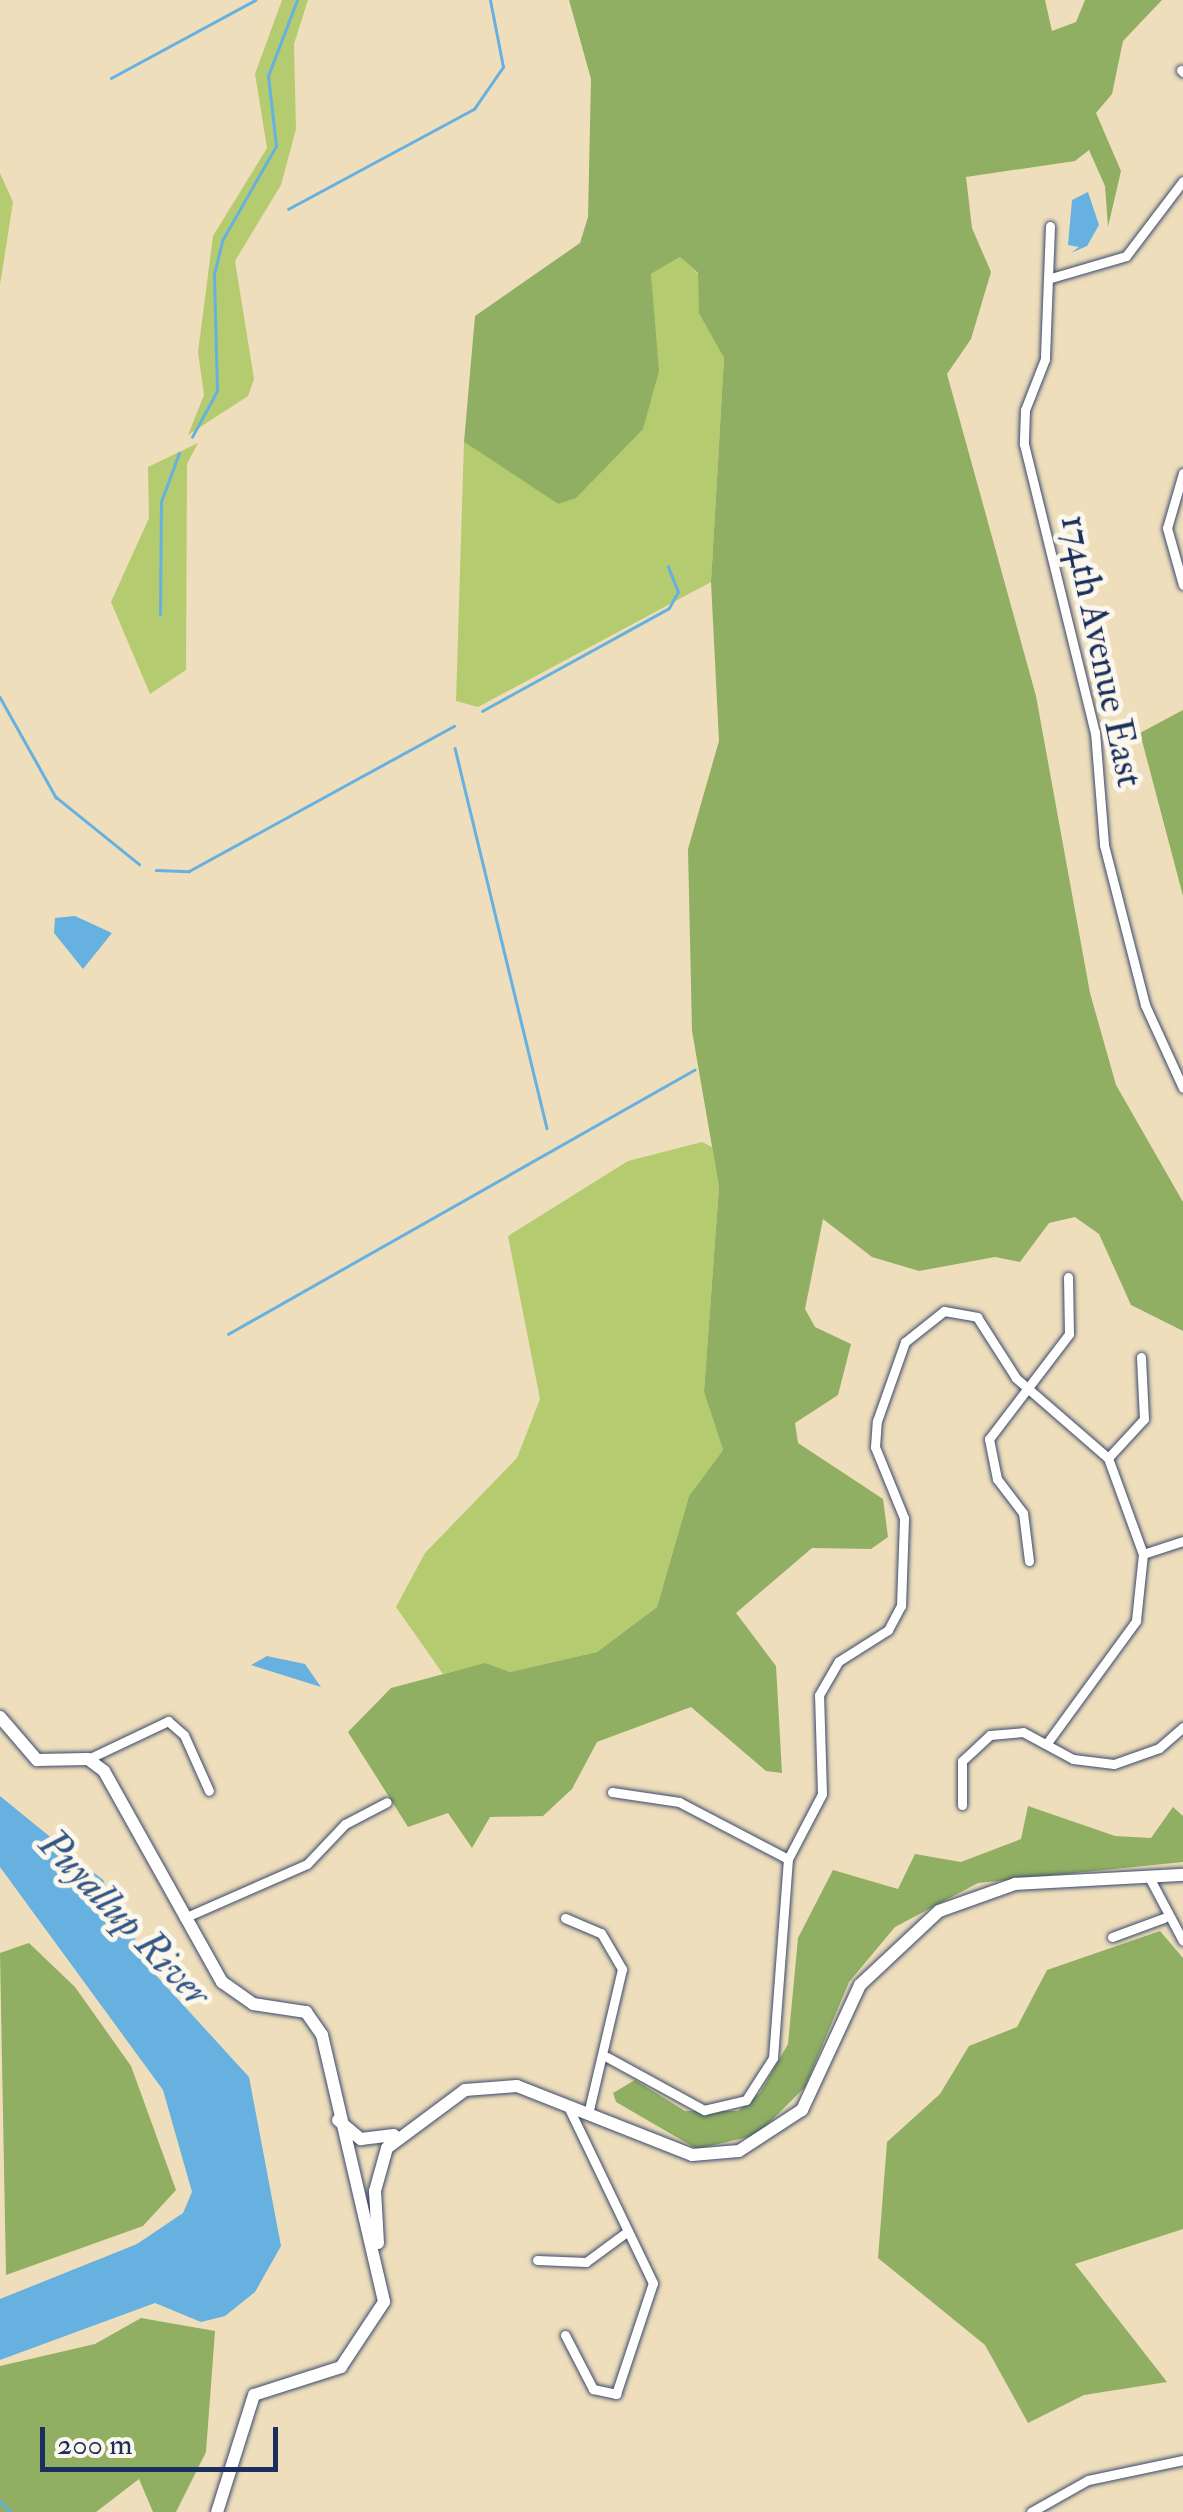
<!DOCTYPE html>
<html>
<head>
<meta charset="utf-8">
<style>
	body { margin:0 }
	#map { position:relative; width:1183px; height:2512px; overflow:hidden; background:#eedebc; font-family:"IM FELL Double Pica",serif }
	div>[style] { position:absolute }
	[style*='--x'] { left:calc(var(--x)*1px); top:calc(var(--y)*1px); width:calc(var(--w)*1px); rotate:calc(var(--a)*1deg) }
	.green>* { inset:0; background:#b5cb70 }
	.forest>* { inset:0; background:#90af62 }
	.water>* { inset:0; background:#66b1df }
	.stream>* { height:2.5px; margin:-1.25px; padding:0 1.25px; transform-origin:1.25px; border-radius:1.25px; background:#66b1df }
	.roads { filter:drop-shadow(0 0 2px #3b496c) drop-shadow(0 0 2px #3b496c) }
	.street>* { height:9px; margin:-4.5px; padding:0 4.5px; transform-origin:4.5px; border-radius:4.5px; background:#fff }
	.secondary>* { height:12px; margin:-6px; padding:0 6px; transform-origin:6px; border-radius:6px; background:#fff }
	span { translate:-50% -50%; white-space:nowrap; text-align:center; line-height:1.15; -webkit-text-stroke:10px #fbf7ec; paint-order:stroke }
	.street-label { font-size:38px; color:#1b2f5e }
	.water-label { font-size:40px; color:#325685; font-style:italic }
	.scale { position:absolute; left:40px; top:2427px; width:238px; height:45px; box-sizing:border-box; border:5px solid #1b2f5e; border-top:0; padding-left:12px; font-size:30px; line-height:35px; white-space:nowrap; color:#1b2f5e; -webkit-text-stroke:8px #fbf7ec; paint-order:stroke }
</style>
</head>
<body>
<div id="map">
	<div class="green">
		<div style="clip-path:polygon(282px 0,308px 0,294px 44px,296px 129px,281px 185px,235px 261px,254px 379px,248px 396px,188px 435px,204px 395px,198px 352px,213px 236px,267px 148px,255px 74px)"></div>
		<div style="clip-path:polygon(0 173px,13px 202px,0 285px)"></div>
		<div style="clip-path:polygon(680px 257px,698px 274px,700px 313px,724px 358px,711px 582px,478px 707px,456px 701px,464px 442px,558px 504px,652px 310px,651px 274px)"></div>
		<div style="clip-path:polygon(198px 443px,187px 464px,186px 670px,150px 694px,111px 602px,149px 518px,148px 467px)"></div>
		<div style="clip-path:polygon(702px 1142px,712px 1147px,719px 1187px,704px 1392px,723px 1450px,689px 1496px,657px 1607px,597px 1652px,510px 1672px,485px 1664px,443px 1674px,396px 1607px,425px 1553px,517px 1458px,540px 1399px,508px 1236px,628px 1161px)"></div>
	</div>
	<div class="forest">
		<div style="clip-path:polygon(569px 0,1045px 0,1052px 31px,1076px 22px,1085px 0,1162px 0,1123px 41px,1112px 94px,1096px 113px,1121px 171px,1108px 227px,1105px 186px,1089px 150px,1075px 161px,966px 177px,972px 228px,991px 272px,971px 339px,947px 374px,1036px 696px,1090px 993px,1116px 1085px,1183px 1202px,1183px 1331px,1131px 1305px,1099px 1234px,1075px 1217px,1049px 1223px,1020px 1262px,995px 1257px,919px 1271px,872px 1257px,823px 1219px,805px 1309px,815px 1327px,851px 1344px,838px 1395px,795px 1423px,798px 1443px,883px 1499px,888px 1537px,871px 1549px,812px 1548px,736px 1613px,776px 1666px,782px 1773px,766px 1771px,691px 1707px,597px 1742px,572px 1789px,543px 1816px,490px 1817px,472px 1848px,448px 1813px,408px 1827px,348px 1732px,391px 1688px,485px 1663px,510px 1672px,597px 1652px,657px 1607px,689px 1496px,723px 1450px,704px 1392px,719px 1187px,692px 1031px,688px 849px,719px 741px,711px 582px,724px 358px,699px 313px,698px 273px,680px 257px,651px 274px,659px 371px,643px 429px,576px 498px,558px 504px,464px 442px,475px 316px,580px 243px,588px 217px,591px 79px)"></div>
		<div style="clip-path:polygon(1183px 710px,1183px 896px,1140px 733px)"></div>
		<div style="clip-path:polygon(1028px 1806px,1115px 1836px,1151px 1838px,1173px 1807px,1183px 1816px,1183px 1862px,978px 1883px,895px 1927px,849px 1982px,805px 2087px,757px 2135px,697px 2149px,616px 2102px,613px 2093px,635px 2080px,685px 2111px,738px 2111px,760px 2093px,788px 2044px,798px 1938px,833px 1870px,898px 1889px,915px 1854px,961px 1862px,1021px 1839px)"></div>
		<div style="clip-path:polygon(1160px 1931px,1183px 1958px,1183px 2229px,1075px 2264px,1167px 2382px,1084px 2395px,1028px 2423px,985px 2345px,878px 2258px,887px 2142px,940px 2094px,969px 2046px,1017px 2027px,1047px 1970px)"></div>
		<div style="clip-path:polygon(29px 1943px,75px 1987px,131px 2066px,176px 2190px,143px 2226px,6px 2275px,0 1953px)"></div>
		<div style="clip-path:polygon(141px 2318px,215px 2331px,206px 2452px,176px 2512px,153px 2512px,139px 2479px,96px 2512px,0 2512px,0 2366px,95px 2344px)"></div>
	</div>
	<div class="water">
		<div style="clip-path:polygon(1088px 192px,1099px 225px,1087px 246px,1071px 253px,1079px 247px,1068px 245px,1072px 200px)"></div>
		<div style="clip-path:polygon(75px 916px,112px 933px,83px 969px,54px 933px,55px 918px)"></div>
		<div style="clip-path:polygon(267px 1656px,305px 1664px,321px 1687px,251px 1665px)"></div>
		<div style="clip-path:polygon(0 1796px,103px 1880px,153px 1972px,249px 2077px,281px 2246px,255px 2292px,225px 2316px,201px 2322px,155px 2303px,0 2360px,0 2299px,137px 2244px,183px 2213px,192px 2192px,163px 2090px,0 1867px)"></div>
	</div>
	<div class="stream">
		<div style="--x:111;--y:78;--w:164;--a:-28.4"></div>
		<div style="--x:288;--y:209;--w:211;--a:-28.3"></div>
		<div style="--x:474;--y:109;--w:51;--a:-55.4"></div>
		<div style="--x:503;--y:67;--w:68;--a:-101"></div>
		<div style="--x:192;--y:437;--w:52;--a:-61.5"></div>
		<div style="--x:217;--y:391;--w:117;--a:-91.5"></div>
		<div style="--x:214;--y:274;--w:36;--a:-76"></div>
		<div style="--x:223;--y:239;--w:107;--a:-60.3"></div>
		<div style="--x:276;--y:146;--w:70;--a:-96.5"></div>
		<div style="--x:268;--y:76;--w:81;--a:-69.1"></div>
		<div style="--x:160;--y:615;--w:113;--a:-89.5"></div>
		<div style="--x:161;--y:502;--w:52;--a:-69.8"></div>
		<div style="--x:0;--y:697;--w:115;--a:60.8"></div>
		<div style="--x:56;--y:797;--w:107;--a:38.9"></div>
		<div style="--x:482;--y:711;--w:213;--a:-28.8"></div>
		<div style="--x:669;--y:608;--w:18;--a:-61"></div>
		<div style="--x:678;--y:592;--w:27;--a:-112"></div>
		<div style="--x:455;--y:748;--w:391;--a:76.4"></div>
		<div style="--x:156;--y:870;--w:33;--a:2"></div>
		<div style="--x:189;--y:871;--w:302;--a:-28.7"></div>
		<div style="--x:228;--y:1334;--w:536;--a:-29.53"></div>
		<div style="--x:0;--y:2501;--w:16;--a:45"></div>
	</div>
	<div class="roads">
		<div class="street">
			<div style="--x:1181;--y:70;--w:3;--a:45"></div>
			<div style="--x:1050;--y:226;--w:133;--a:92.2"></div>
			<div style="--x:1045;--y:359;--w:55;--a:111.4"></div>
			<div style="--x:1025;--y:410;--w:34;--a:92"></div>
			<div style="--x:1024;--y:444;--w:297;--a:76.2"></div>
			<div style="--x:1095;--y:732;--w:113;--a:85.4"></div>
			<div style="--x:1104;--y:845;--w:165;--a:75.6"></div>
			<div style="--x:1145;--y:1005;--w:91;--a:65.4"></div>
			<div style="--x:1051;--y:278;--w:78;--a:-16.3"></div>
			<div style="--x:1126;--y:256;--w:94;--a:-52.8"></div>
			<div style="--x:1183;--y:473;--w:57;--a:106.2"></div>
			<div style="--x:1167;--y:528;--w:59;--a:74.3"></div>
			<div style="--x:1108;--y:1458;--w:53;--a:-47.3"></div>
			<div style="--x:1144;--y:1419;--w:62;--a:-92.8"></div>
			<div style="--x:1143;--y:1554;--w:42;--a:-18"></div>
			<div style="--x:1029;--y:1561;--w:48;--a:-97.1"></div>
			<div style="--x:1023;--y:1513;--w:43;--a:-127.4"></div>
			<div style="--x:997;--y:1479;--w:41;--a:-101.3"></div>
			<div style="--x:989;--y:1439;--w:132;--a:-52.7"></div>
			<div style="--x:1069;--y:1334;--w:57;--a:-91"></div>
			<div style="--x:88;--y:1759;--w:89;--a:-25.4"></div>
			<div style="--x:168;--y:1721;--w:21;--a:41"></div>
			<div style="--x:184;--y:1735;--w:61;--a:65.9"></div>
			<div style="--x:612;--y:1792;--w:68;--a:8.5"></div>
			<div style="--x:679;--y:1802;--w:123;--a:27.6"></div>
			<div style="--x:962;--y:1805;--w:44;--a:-90"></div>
			<div style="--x:962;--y:1761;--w:38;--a:-43"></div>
			<div style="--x:990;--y:1735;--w:33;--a:-5"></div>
			<div style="--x:1023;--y:1732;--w:57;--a:28.4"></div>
			<div style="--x:1073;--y:1759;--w:41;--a:7"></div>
			<div style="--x:1114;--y:1764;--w:48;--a:-19.6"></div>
			<div style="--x:1159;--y:1748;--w:32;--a:-41"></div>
			<div style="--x:1149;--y:1877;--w:72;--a:62"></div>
			<div style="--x:184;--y:1918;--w:134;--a:-23.7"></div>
			<div style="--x:307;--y:1864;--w:55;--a:-46.5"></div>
			<div style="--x:345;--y:1824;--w:47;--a:-27.6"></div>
			<div style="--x:565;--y:1918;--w:39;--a:23"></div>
			<div style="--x:601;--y:1933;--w:42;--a:59.7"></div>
			<div style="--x:622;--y:1969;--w:145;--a:103.2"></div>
			<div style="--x:1112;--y:1937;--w:55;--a:-20.1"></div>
			<div style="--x:607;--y:2057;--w:111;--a:28.7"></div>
			<div style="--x:704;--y:2110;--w:43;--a:-13.4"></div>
			<div style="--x:746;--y:2100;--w:50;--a:-57.3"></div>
			<div style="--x:773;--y:2058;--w:200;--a:-85.7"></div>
			<div style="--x:788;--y:1859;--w:73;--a:-62.4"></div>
			<div style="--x:822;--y:1794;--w:99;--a:-91.7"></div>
			<div style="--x:819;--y:1695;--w:39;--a:-60"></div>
			<div style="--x:839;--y:1661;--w:58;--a:-32.3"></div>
			<div style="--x:888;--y:1630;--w:27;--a:-62"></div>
			<div style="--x:901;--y:1606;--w:88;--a:-88"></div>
			<div style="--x:904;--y:1518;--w:77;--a:-112.2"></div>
			<div style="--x:875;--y:1447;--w:26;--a:-86"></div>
			<div style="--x:877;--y:1421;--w:84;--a:-70.5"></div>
			<div style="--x:905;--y:1342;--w:50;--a:-38.5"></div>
			<div style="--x:944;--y:1311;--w:34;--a:10"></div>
			<div style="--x:977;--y:1317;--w:72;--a:57.4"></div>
			<div style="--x:1016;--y:1378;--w:122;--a:41"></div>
			<div style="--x:1108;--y:1458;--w:102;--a:70"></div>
			<div style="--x:1143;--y:1554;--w:67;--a:96"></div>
			<div style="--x:1136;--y:1621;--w:151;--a:126.1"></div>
			<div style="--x:537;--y:2260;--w:49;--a:2.3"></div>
			<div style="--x:586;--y:2262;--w:52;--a:-36.4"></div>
			<div style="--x:565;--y:2335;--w:61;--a:62.6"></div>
			<div style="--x:593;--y:2389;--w:24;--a:12"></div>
			<div style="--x:616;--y:2394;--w:117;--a:-71.6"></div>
			<div style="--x:653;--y:2283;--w:196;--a:-115.7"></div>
			<div style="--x:1031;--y:2512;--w:65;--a:-29.3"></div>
			<div style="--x:1088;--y:2480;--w:97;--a:-11.9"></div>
		</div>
		<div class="secondary">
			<div style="--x:0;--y:1717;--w:57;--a:49.3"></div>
			<div style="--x:37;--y:1760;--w:51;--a:-1.1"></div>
			<div style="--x:88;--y:1759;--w:20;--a:37"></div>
			<div style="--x:104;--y:1771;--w:242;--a:60.8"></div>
			<div style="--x:222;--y:1982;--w:38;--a:35"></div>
			<div style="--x:253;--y:2004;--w:54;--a:8.6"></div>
			<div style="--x:306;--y:2012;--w:28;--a:55"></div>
			<div style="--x:322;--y:2035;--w:274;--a:76.9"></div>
			<div style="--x:384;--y:2302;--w:78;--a:123.5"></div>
			<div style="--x:341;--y:2367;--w:91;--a:162.2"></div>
			<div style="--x:254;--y:2395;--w:123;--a:107.5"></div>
			<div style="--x:338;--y:2120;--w:30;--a:40"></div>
			<div style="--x:361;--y:2139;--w:33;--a:-7"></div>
			<div style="--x:378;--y:2243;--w:52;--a:-93.3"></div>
			<div style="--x:375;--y:2191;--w:45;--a:-74.4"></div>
			<div style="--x:387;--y:2148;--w:97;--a:-36.6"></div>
			<div style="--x:465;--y:2090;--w:52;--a:-4.4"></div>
			<div style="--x:517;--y:2086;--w:188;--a:21.5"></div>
			<div style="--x:692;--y:2155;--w:47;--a:-4.9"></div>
			<div style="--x:739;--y:2151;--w:75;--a:-33.1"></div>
			<div style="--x:802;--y:2110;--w:138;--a:-65.1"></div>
			<div style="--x:860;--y:1985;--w:108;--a:-43.1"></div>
			<div style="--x:939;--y:1911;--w:81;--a:-19.6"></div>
			<div style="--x:1015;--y:1884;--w:168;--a:-3.1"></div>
		</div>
	</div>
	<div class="street-label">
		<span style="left:1101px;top:651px;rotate:78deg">174th Avenue East</span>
	</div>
	<div class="water-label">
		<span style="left:124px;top:1919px;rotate:46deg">Puyallup River</span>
	</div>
	<div class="scale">200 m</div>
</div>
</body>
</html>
